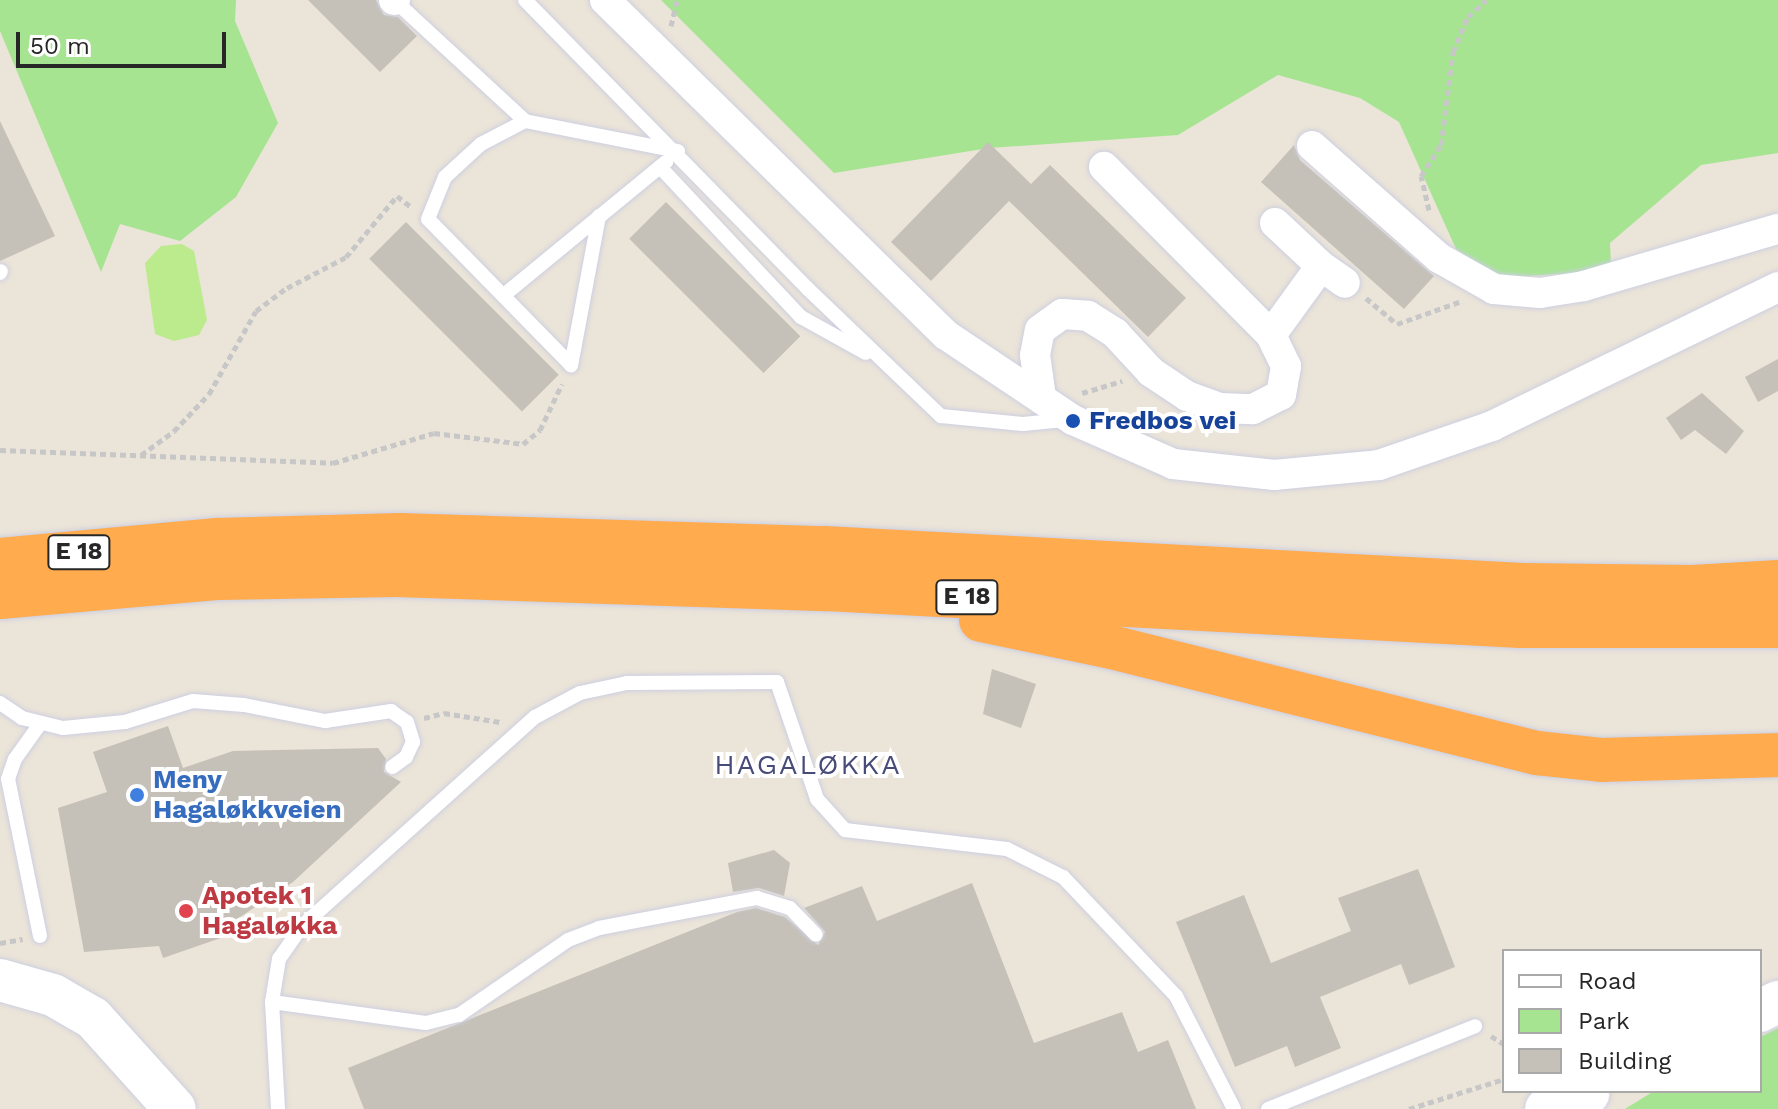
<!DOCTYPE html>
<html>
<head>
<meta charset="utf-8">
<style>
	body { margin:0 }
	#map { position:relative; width:1778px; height:1109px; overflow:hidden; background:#ebe4d8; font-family:"Work Sans",sans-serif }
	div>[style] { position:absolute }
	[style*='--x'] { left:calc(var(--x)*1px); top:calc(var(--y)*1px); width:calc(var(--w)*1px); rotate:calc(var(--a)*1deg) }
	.green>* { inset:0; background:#a6e492 }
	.pitch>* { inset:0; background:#bbeb8d }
	.building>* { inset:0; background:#c5c1b8; transform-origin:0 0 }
	.path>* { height:5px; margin-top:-2.5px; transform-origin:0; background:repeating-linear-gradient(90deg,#c7c7c7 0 6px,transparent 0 10px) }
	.roads { filter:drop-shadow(0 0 2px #cdcfe1) drop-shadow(0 0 2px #cdcfe1) }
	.lane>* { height:14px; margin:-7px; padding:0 7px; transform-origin:7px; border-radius:7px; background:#fff }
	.street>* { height:30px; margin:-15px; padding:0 15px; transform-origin:15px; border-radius:15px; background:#fff }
	.secondary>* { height:42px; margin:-21px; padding:0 21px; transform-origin:21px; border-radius:21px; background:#fff }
	.highway>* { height:44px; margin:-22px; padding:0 22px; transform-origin:22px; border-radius:22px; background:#ffab4e }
	.dots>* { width:22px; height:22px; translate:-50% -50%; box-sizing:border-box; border:4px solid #fff; border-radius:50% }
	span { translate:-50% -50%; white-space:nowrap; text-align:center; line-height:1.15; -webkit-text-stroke:8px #fff; paint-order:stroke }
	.shield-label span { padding:2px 6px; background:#fff; border:2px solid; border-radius:6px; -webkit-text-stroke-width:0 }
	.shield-label { font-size:24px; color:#272727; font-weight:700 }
	.transit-label { font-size:26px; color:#164399; font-weight:700 }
	.left { translate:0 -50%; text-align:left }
	.shop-label { font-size:26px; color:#366cbe; font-weight:700 }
	.health-label { font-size:26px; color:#be3a42; font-weight:700 }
	.neighbourhood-label { font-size:28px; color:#474b78; letter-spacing:2px }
	.legend { position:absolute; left:1502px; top:949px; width:260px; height:144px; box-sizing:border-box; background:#fff; border:2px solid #a9a9a9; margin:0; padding:10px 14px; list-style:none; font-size:24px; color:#272727 }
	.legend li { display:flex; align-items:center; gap:16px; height:40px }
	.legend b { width:40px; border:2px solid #a9a9a9 }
	.scale { position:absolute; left:16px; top:32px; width:210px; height:36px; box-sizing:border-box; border:4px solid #272727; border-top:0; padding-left:10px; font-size:24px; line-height:28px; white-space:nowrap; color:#272727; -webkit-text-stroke:6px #fff; paint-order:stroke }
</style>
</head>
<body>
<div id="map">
	<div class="green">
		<div style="clip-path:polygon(0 0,236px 0,235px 21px,278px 123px,236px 197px,180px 241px,120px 224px,101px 272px,0 31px)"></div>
		<div style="clip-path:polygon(661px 0,1778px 0,1778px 153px,1701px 165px,1610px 243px,1611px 264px,1591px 272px,1498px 278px,1456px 249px,1399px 122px,1360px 98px,1278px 75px,1178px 135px,989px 148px,834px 173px)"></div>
		<div style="clip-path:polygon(1778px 1028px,1778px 1109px,1625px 1109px,1654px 1091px,1760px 1091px,1760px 1037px)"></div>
	</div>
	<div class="pitch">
		<div style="clip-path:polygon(182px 244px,194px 251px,207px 320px,199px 335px,174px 341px,155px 334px,145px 263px,161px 246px)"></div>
	</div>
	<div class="building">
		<div style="clip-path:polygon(308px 0,376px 0,384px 15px,398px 17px,417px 36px,380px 72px)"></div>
		<div style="clip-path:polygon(0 121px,55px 236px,0 261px)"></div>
		<div style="clip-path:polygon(988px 142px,1031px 184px,1050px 165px,1186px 298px,1148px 337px,1009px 201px,931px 281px,891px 242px)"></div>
		<div style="clip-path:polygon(1294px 145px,1300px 160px,1434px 276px,1404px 309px,1261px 182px)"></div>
		<div style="left:666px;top:202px;width:190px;height:52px;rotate:45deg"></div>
		<div style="left:406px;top:222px;width:216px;height:52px;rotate:45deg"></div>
		<div style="clip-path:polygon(1778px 359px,1778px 391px,1758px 402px,1745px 377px)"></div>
		<div style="clip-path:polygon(1702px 393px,1744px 431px,1726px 454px,1695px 430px,1681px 440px,1666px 418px)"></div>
		<div style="clip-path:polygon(992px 669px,1036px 684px,1021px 728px,983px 714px)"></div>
		<div style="clip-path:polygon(168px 726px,183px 768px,233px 751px,378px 748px,386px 759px,384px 772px,401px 782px,293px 882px,234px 921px,238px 932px,163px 958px,159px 946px,84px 952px,58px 808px,107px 792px,93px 752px)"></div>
		<div style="clip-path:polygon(774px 850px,790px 863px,784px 896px,759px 888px,733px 892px,728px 863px)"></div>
		<div style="clip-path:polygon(1418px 869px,1455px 967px,1409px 985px,1401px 964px,1320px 997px,1341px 1048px,1295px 1067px,1287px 1046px,1235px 1067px,1176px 922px,1244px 895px,1271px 963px,1351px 931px,1338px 898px)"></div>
		<div style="clip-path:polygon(972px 883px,1034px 1043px,1122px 1012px,1138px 1052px,1168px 1040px,1196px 1109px,364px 1109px,348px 1068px,737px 912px,756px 908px,785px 917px,818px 945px,825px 932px,804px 908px,862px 886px,877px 921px)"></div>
	</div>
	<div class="path">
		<div style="--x:671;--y:26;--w:27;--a:-77"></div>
		<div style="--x:1429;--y:210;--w:35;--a:-103"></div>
		<div style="--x:1421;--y:176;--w:37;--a:-57"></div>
		<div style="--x:1441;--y:145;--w:94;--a:-82.6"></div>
		<div style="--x:1453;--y:52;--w:38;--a:-67"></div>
		<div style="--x:1468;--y:17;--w:25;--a:-43"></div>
		<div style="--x:1366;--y:298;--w:40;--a:40"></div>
		<div style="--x:1397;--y:324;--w:66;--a:-19.5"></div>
		<div style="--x:1082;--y:393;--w:42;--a:-16.7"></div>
		<div style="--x:0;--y:450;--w:333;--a:2.2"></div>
		<div style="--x:333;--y:463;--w:105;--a:-16.5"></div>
		<div style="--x:434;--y:433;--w:90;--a:7"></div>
		<div style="--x:523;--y:444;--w:22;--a:-39"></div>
		<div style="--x:540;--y:430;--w:51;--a:-64.4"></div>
		<div style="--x:141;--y:455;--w:41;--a:-36"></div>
		<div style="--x:174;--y:431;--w:51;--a:-46.6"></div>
		<div style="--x:209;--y:394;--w:95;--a:-60.5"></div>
		<div style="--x:256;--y:311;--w:39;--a:-37"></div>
		<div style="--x:287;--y:288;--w:67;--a:-27.7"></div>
		<div style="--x:346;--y:257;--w:80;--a:-50.1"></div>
		<div style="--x:397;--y:196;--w:18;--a:38"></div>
		<div style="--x:424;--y:718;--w:21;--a:-14"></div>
		<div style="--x:444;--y:713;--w:57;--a:9.1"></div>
		<div style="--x:0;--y:943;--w:23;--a:-10"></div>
		<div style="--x:1491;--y:1036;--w:15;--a:32"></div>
		<div style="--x:1409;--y:1109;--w:100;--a:-17.5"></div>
	</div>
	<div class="roads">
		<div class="lane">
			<div style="--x:394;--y:0;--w:178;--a:42.7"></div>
			<div style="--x:525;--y:0;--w:404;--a:45.6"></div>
			<div style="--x:808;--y:289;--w:184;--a:43.7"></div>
			<div style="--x:941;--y:416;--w:82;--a:5.6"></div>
			<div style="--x:1023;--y:424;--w:41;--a:-5.6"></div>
			<div style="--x:660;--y:167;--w:206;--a:46.8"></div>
			<div style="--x:801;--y:317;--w:74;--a:29"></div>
			<div style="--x:599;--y:216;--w:152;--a:100.6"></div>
			<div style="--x:571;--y:365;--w:204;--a:-134.4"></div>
			<div style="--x:428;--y:219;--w:45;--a:-68"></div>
			<div style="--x:445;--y:177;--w:49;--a:-42.5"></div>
			<div style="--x:481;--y:144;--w:50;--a:-27.6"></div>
			<div style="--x:525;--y:121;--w:156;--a:11.1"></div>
			<div style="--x:0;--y:273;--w:2;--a:-63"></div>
			<div style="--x:504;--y:295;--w:210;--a:-39.4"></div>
			<div style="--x:0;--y:703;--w:27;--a:34"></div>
			<div style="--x:22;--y:718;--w:42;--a:13.7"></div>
			<div style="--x:63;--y:728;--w:62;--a:-5.5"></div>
			<div style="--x:125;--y:722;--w:71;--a:-17.2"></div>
			<div style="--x:193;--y:701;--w:51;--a:4.5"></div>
			<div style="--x:244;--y:705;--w:83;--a:11.2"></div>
			<div style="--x:325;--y:721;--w:67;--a:-8.6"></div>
			<div style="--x:391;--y:711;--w:19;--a:35"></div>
			<div style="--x:407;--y:722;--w:21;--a:73"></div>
			<div style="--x:413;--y:742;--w:17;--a:115"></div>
			<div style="--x:406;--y:757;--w:17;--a:144"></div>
			<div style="--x:40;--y:936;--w:160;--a:-101.5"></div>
			<div style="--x:8;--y:779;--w:21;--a:-71"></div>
			<div style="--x:15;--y:759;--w:43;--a:-54.5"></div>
			<div style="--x:272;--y:1002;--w:155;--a:7.8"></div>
			<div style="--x:426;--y:1023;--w:34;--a:-14"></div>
			<div style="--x:459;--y:1015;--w:132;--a:-34.5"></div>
			<div style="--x:568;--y:940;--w:33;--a:-21"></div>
			<div style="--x:599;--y:928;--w:161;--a:-10.8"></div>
			<div style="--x:757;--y:898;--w:34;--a:17"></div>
			<div style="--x:790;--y:908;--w:37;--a:46"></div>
			<div style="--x:278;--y:1109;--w:107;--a:-93.2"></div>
			<div style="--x:272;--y:1002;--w:44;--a:-80.8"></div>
			<div style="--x:279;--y:959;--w:40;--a:-55.1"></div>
			<div style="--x:302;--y:926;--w:313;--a:-41.9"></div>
			<div style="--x:535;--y:717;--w:51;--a:-28.1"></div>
			<div style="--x:580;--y:693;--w:48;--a:-12"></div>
			<div style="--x:627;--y:683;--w:150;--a:-0.4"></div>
			<div style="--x:777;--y:682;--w:124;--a:71.1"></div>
			<div style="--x:817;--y:799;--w:42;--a:47.9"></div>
			<div style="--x:845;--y:830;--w:163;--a:6.7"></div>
			<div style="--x:1007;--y:849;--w:63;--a:26.6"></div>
			<div style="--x:1063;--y:877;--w:164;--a:46.5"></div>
			<div style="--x:1176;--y:996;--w:127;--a:62.8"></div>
			<div style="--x:1268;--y:1109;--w:223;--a:-21.8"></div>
		</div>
		<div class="street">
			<div style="--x:394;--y:0;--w:1;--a:0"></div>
			<div style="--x:605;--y:0;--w:478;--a:44.5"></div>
			<div style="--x:946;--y:335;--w:153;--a:33.8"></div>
			<div style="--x:1073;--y:420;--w:109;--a:23.7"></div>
			<div style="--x:1173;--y:464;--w:102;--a:6.2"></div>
			<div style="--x:1274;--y:475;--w:105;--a:-5.4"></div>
			<div style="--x:1379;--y:465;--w:120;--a:-19"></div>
			<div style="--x:1492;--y:426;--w:318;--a:-25.9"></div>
			<div style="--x:1312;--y:146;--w:169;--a:41.4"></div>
			<div style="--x:1439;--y:258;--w:63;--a:29.4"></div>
			<div style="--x:1494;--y:289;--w:46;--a:5"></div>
			<div style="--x:1540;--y:293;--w:45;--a:-9"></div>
			<div style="--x:1584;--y:286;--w:202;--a:-16.4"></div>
			<div style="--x:1321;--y:266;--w:29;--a:35"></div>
			<div style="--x:1271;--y:335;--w:85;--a:-54.1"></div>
			<div style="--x:1321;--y:266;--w:63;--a:-136.9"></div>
			<div style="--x:1041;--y:397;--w:42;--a:-98.1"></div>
			<div style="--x:1035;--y:355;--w:25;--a:-79"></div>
			<div style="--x:1040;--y:330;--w:27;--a:-36"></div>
			<div style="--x:1062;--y:314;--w:26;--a:4"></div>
			<div style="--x:1088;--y:316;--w:32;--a:32"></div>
			<div style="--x:1115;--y:333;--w:53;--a:47.3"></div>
			<div style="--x:1151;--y:372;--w:43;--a:33.7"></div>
			<div style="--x:1187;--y:396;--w:35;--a:20"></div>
			<div style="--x:1220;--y:408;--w:33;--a:2"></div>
			<div style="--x:1253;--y:409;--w:31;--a:-27"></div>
			<div style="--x:1281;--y:395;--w:29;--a:-80"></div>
			<div style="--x:1286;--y:366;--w:34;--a:-116"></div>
			<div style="--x:1271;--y:335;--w:237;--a:-134.8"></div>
		</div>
		<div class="secondary">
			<div style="--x:0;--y:980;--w:55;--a:15.8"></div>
			<div style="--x:53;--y:995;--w:46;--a:29.9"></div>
			<div style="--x:93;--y:1018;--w:122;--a:48"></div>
			<div style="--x:1760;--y:1011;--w:20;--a:-27"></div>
			<div style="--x:1546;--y:1109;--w:45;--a:-19.7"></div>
		</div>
		<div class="highway">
			<div style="--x:0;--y:560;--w:218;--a:-5.3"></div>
			<div style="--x:217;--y:540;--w:183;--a:-1.6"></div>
			<div style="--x:400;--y:535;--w:424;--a:1.8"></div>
			<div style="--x:824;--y:548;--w:700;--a:3.03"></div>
			<div style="--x:1523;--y:585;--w:169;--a:0.7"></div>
			<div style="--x:1692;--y:587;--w:86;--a:-3.3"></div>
			<div style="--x:0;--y:597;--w:220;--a:-5"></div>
			<div style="--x:219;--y:578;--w:177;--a:-1"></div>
			<div style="--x:396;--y:575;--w:430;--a:1.9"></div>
			<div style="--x:826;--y:589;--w:695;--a:3.05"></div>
			<div style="--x:1520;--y:626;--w:258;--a:0"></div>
			<div style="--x:981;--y:620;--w:133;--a:11.7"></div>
			<div style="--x:1111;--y:647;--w:439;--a:14"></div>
			<div style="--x:1537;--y:753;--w:66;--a:6.1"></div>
			<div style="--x:1603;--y:760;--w:175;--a:-1.6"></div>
		</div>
	</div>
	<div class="dots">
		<div style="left:1073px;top:421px;background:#1a4fb4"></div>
		<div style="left:137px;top:795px;background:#3f7fe0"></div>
		<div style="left:186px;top:911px;background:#e0444e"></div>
	</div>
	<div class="shield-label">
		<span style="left:79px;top:552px">E 18</span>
		<span style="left:967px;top:597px">E 18</span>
	</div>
	<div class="transit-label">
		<span class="left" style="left:1089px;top:421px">Fredbos vei</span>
	</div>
	<div class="shop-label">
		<span class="left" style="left:153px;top:795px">Meny<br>Hagaløkkveien</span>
	</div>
	<div class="health-label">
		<span class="left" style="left:202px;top:911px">Apotek 1<br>Hagaløkka</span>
	</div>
	<div class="neighbourhood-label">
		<span style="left:808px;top:765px">HAGALØKKA</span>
	</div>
	<ul class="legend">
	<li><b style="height:10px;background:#fff"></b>Road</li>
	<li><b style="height:22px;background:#a6e492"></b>Park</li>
	<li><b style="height:22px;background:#c5c1b8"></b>Building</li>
	</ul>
	<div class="scale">50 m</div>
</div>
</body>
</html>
